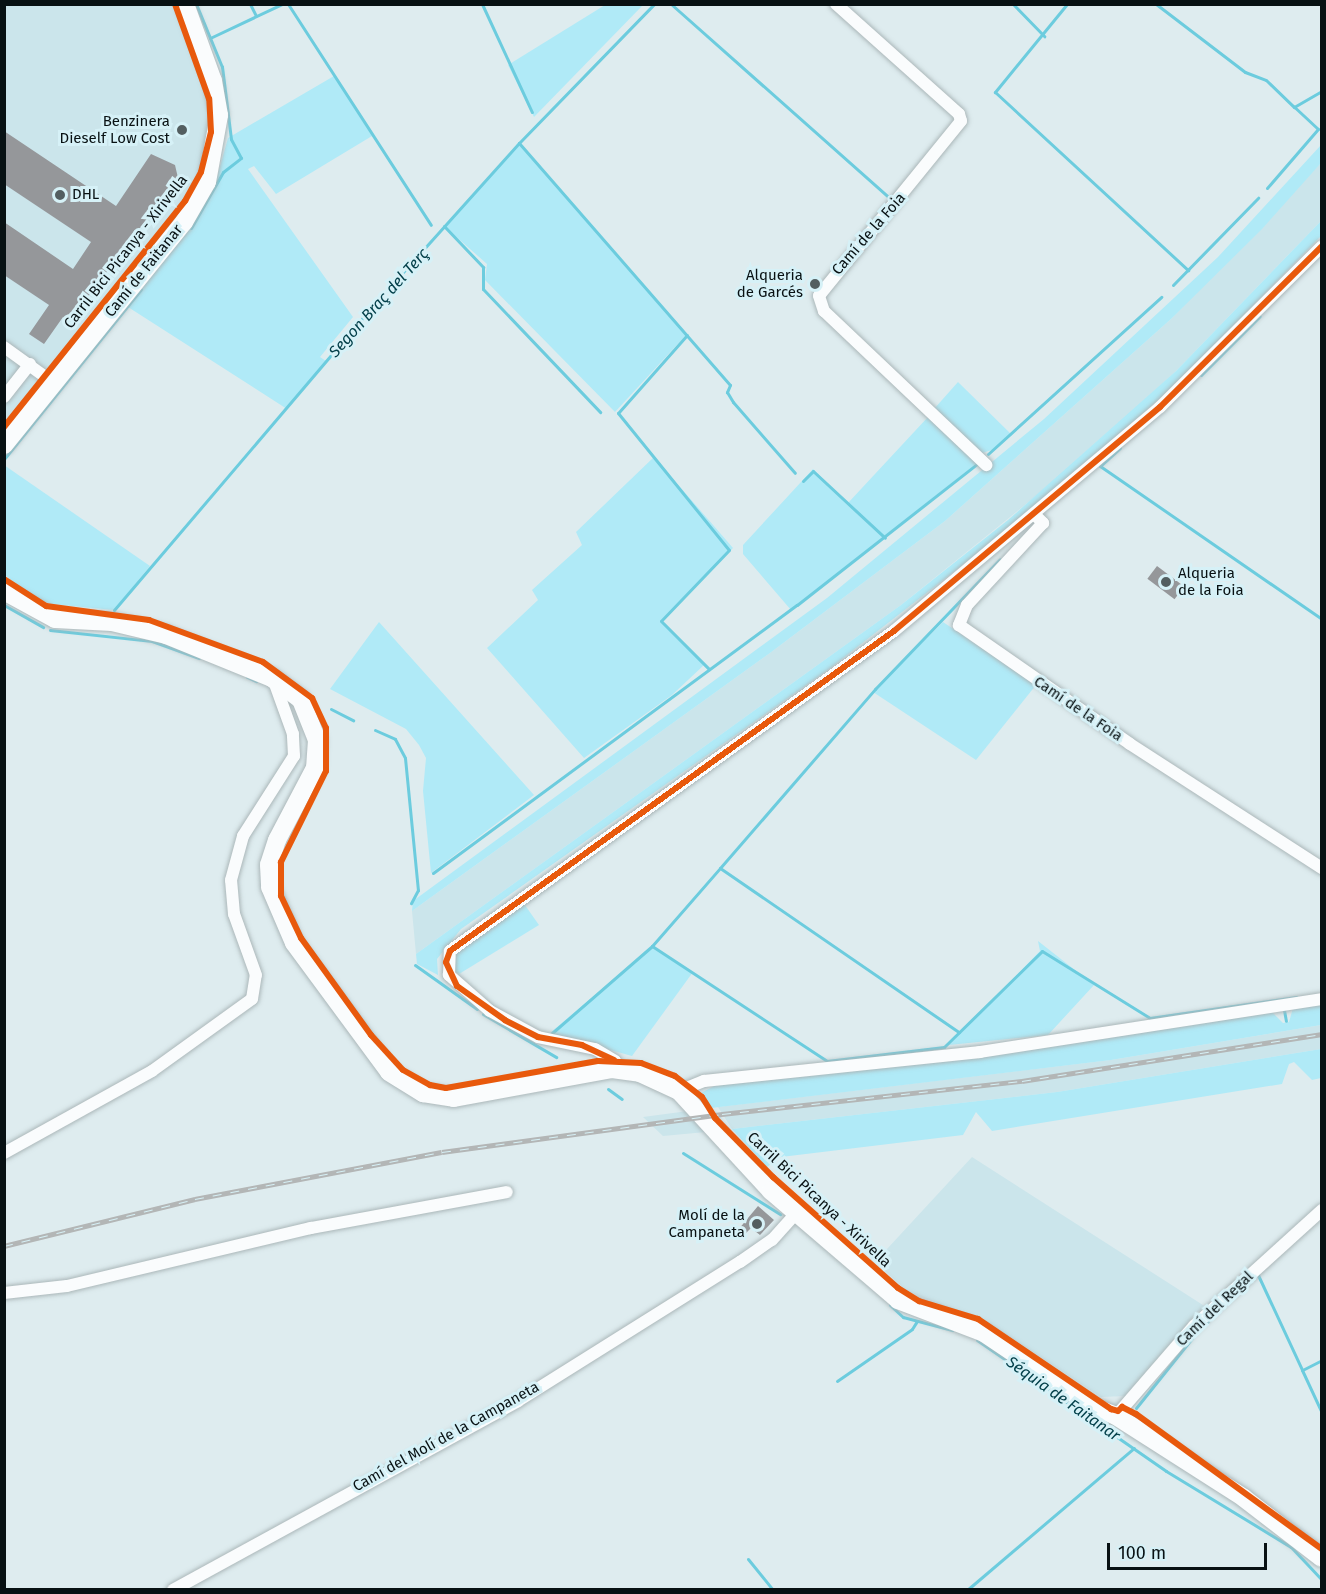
<!DOCTYPE html>
<html>
<head>
<meta charset="utf-8">
<style>
	body { margin:0 }
	#map { position:relative; width:1326px; height:1594px; overflow:hidden; background:#deecef; font-family:"Fira Sans",sans-serif }
	div>[style] { position:absolute }
	[style*='--x'] { left:calc(var(--x)*1px); top:calc(var(--y)*1px); width:calc(var(--w)*1px); rotate:calc(var(--a)*1deg) }
	.built>* { inset:0; background:#cbe5eb }
	.green>* { inset:0; background:#b0eaf7 }
	.stream>* { height:3px; margin:-1.5px; padding:0 1.5px; transform-origin:1.5px; border-radius:1.5px; background:#6cccde }
	.building>* { inset:0; background:#95979a; transform-origin:0 0 }
	.roads { filter:drop-shadow(0 0 2px #abb7b9) drop-shadow(0 0 2px #abb7b9) }
	.street>* { height:12px; margin:-6px; padding:0 6px; transform-origin:6px; border-radius:6px; background:#fafcfd }
	.secondary>* { height:18px; margin:-9px; padding:0 9px; transform-origin:9px; border-radius:9px; background:#fafcfd }
	.rail>* { height:5px; margin-top:-2.5px; transform-origin:0; background:repeating-linear-gradient(90deg,#d6f1f7 0 9px,#b3b6b6 0 18px); box-sizing:border-box; border-block:2px solid #b3b6b6 }
	.cycleway>* { height:6px; margin:-3px; padding:0 3px; transform-origin:3px; border-radius:3px; background:#e8590c }
	.dots>* { width:16px; height:16px; translate:-50% -50%; box-sizing:border-box; border:3px solid #d6f1f7; border-radius:50% }
	span { translate:-50% -50%; white-space:nowrap; text-align:center; line-height:1.15; -webkit-text-stroke:6px #d6f1f7; paint-order:stroke }
	.poi-label { font-size:15px; color:#081113 }
	.right { translate:-100% -50%; text-align:right }
	.left { translate:0 -50%; text-align:left }
	.street-label { font-size:15px; color:#081113 }
	.water-label { font-size:16px; color:#04404a; font-style:italic }
	.frame { position:absolute; inset:0; border:6px solid #081113; pointer-events:none }
	.scale { position:absolute; left:1107px; top:1543px; width:160px; height:27px; box-sizing:border-box; border:3px solid #081113; border-top:0; padding-left:8px; font-size:18px; line-height:21px; white-space:nowrap; color:#081113; -webkit-text-stroke:4px #d6f1f7; paint-order:stroke }
</style>
</head>
<body>
<div id="map">
	<div class="built">
		<div style="clip-path:polygon(5px 5px,179px 5px,214px 105px,212px 141px,193px 198px,112px 304px,5px 424px)"></div>
		<div style="clip-path:polygon(1321px 163px,1321px 221px,1176px 371px,1068px 470px,901px 605px,416px 954px,412px 911px,770px 653px,945px 521px,1171px 319px)"></div>
		<div style="clip-path:polygon(1321px 1025px,1321px 1049px,1057px 1092px,732px 1129px,718px 1107px,1111px 1060px)"></div>
		<div style="clip-path:polygon(688px 1111px,706px 1132px,663px 1136px,643px 1117px)"></div>
		<div style="clip-path:polygon(972px 1157px,1206px 1307px,1197px 1312px,1126px 1396px,1101px 1397px,992px 1325px,907px 1291px,875px 1262px)"></div>
	</div>
	<div class="green">
		<div style="clip-path:polygon(605px 5px,643px 5px,534px 117px,508px 65px)"></div>
		<div style="clip-path:polygon(334px 76px,372px 136px,276px 194px,254px 166px,248px 169px,353px 317px,320px 357px,326px 361px,287px 409px,128px 307px,212px 195px,228px 138px)"></div>
		<div style="clip-path:polygon(519px 143px,687px 334px,615px 412px,485px 280px,487px 264px,444px 226px)"></div>
		<div style="clip-path:polygon(1321px 145px,1321px 163px,1262px 229px,1171px 319px,945px 521px,770px 653px,412px 911px,413px 901px,827px 598px,1044px 419px,1218px 257px)"></div>
		<div style="clip-path:polygon(1321px 221px,1321px 236px,1174px 386px,1025px 516px,829px 669px,461px 929px,437px 959px,438px 975px,417px 964px,416px 954px,901px 605px,1008px 520px,1176px 371px)"></div>
		<div style="clip-path:polygon(958px 382px,1012px 435px,992px 450px,982px 453px,934px 409px)"></div>
		<div style="clip-path:polygon(928px 417px,977px 463px,791px 610px,743px 554px,743px 545px,813px 469px,848px 503px)"></div>
		<div style="clip-path:polygon(654px 457px,733px 548px,661px 622px,704px 665px,672px 695px,584px 758px,487px 648px,538px 600px,532px 590px,582px 545px,576px 532px)"></div>
		<div style="clip-path:polygon(4px 465px,150px 566px,114px 610px,51px 604px,30px 595px,5px 575px)"></div>
		<div style="clip-path:polygon(379px 622px,534px 795px,431px 873px,423px 791px,426px 758px,419px 745px,406px 729px,330px 689px)"></div>
		<div style="clip-path:polygon(943px 622px,1036px 685px,976px 760px,873px 692px)"></div>
		<div style="clip-path:polygon(522px 901px,539px 925px,459px 974px,452px 968px,454px 947px)"></div>
		<div style="clip-path:polygon(1038px 941px,1094px 985px,1048px 1035px,949px 1045px,1040px 951px)"></div>
		<div style="clip-path:polygon(653px 946px,693px 972px,632px 1056px,550px 1033px)"></div>
		<div style="clip-path:polygon(1321px 1002px,1321px 1025px,1111px 1060px,711px 1108px,701px 1093px,718px 1084px,1047px 1047px,1272px 1012px,1283px 1023px,1289px 1022px,1293px 1008px)"></div>
		<div style="clip-path:polygon(1321px 1049px,1321px 1078px,1312px 1080px,1294px 1062px,1289px 1064px,1282px 1084px,992px 1131px,976px 1112px,963px 1135px,781px 1157px,767px 1167px,732px 1129px,1057px 1092px)"></div>
	</div>
	<div class="stream">
		<div style="--x:250;--y:4;--w:13;--a:63"></div>
		<div style="--x:288;--y:4;--w:263;--a:57.1"></div>
		<div style="--x:482;--y:4;--w:119;--a:65.2"></div>
		<div style="--x:671;--y:4;--w:294;--a:41.6"></div>
		<div style="--x:1013;--y:4;--w:45;--a:45.9"></div>
		<div style="--x:1067;--y:4;--w:114;--a:129.3"></div>
		<div style="--x:995;--y:92;--w:263;--a:42.7"></div>
		<div style="--x:1156;--y:4;--w:112;--a:37.4"></div>
		<div style="--x:1245;--y:72;--w:22;--a:21"></div>
		<div style="--x:1266;--y:80;--w:39;--a:44"></div>
		<div style="--x:210;--y:38;--w:80;--a:-25.3"></div>
		<div style="--x:519;--y:143;--w:321;--a:48.9"></div>
		<div style="--x:730;--y:385;--w:8;--a:113"></div>
		<div style="--x:727;--y:392;--w:12;--a:59"></div>
		<div style="--x:733;--y:402;--w:94;--a:48.9"></div>
		<div style="--x:1267;--y:188;--w:78;--a:-49.2"></div>
		<div style="--x:1318;--y:129;--w:33;--a:-137"></div>
		<div style="--x:1294;--y:107;--w:32;--a:-30"></div>
		<div style="--x:444;--y:226;--w:57;--a:46.4"></div>
		<div style="--x:483;--y:267;--w:22;--a:90"></div>
		<div style="--x:483;--y:289;--w:170;--a:46.4"></div>
		<div style="--x:191;--y:228;--w:64;--a:-60.3"></div>
		<div style="--x:223;--y:172;--w:23;--a:-38"></div>
		<div style="--x:241;--y:158;--w:21;--a:-118"></div>
		<div style="--x:231;--y:139;--w:73;--a:-97.1"></div>
		<div style="--x:222;--y:67;--w:68;--a:-112.4"></div>
		<div style="--x:1173;--y:285;--w:122;--a:-45.7"></div>
		<div style="--x:687;--y:335;--w:104;--a:131.5"></div>
		<div style="--x:618;--y:413;--w:176;--a:51"></div>
		<div style="--x:729;--y:550;--w:98;--a:133.8"></div>
		<div style="--x:661;--y:621;--w:68;--a:45"></div>
		<div style="--x:1201;--y:375;--w:83;--a:-45"></div>
		<div style="--x:1120;--y:448;--w:27;--a:138"></div>
		<div style="--x:1100;--y:466;--w:270;--a:34.6"></div>
		<div style="--x:988;--y:454;--w:234;--a:-42.2"></div>
		<div style="--x:4;--y:459;--w:218;--a:-51.1"></div>
		<div style="--x:803;--y:481;--w:14;--a:-45"></div>
		<div style="--x:813;--y:471;--w:98;--a:42.9"></div>
		<div style="--x:4;--y:605;--w:45;--a:29.4"></div>
		<div style="--x:114;--y:610;--w:407;--a:-49.6"></div>
		<div style="--x:378;--y:300;--w:211;--a:-48.1"></div>
		<div style="--x:519;--y:143;--w:194;--a:-45.8"></div>
		<div style="--x:50;--y:630;--w:103;--a:6.2"></div>
		<div style="--x:152;--y:641;--w:50;--a:19.9"></div>
		<div style="--x:247;--y:677;--w:10;--a:24"></div>
		<div style="--x:331;--y:709;--w:25;--a:27"></div>
		<div style="--x:375;--y:730;--w:22;--a:24"></div>
		<div style="--x:395;--y:739;--w:21;--a:62"></div>
		<div style="--x:405;--y:758;--w:133;--a:84.4"></div>
		<div style="--x:418;--y:890;--w:15;--a:118"></div>
		<div style="--x:720;--y:868;--w:237;--a:-49.1"></div>
		<div style="--x:875;--y:689;--w:180;--a:-46.1"></div>
		<div style="--x:433;--y:873;--w:452;--a:-36.4"></div>
		<div style="--x:797;--y:605;--w:230;--a:-38.1"></div>
		<div style="--x:652;--y:946;--w:103;--a:-48.9"></div>
		<div style="--x:720;--y:868;--w:290;--a:34.5"></div>
		<div style="--x:415;--y:965;--w:76;--a:35.4"></div>
		<div style="--x:1284;--y:1010;--w:11;--a:80"></div>
		<div style="--x:483;--y:1014;--w:85;--a:30.5"></div>
		<div style="--x:552;--y:1033;--w:133;--a:-41"></div>
		<div style="--x:652;--y:946;--w:209;--a:33.3"></div>
		<div style="--x:827;--y:1061;--w:118;--a:-6.8"></div>
		<div style="--x:944;--y:1047;--w:137;--a:-44.4"></div>
		<div style="--x:1042;--y:951;--w:127;--a:31.8"></div>
		<div style="--x:1150;--y:1018;--w:148;--a:-8.2"></div>
		<div style="--x:608;--y:1089;--w:17;--a:36"></div>
		<div style="--x:683;--y:1153;--w:115;--a:32.2"></div>
		<div style="--x:1258;--y:1275;--w:105;--a:65.1"></div>
		<div style="--x:890;--y:1305;--w:18;--a:43"></div>
		<div style="--x:903;--y:1317;--w:51;--a:14.9"></div>
		<div style="--x:1198;--y:1331;--w:14;--a:-45"></div>
		<div style="--x:977;--y:1340;--w:230;--a:34.7"></div>
		<div style="--x:1166;--y:1471;--w:146;--a:31.3"></div>
		<div style="--x:1291;--y:1547;--w:45;--a:46.8"></div>
		<div style="--x:1322;--y:1360;--w:22;--a:153"></div>
		<div style="--x:1302;--y:1370;--w:47;--a:65.1"></div>
		<div style="--x:837;--y:1381;--w:91;--a:-34.7"></div>
		<div style="--x:912;--y:1329;--w:9;--a:-58"></div>
		<div style="--x:1136;--y:1408;--w:90;--a:-51.3"></div>
		<div style="--x:748;--y:1559;--w:40;--a:51"></div>
		<div style="--x:967;--y:1590;--w:219;--a:-40.4"></div>
	</div>
	<div class="building">
		<div style="clip-path:polygon(4px 131px,116px 206px,151px 154px,175px 165px,178px 178px,69px 322px,63px 317px,44px 344px,29px 334px,49px 305px,4px 275px,4px 222px,73px 269px,91px 242px,4px 184px)"></div>
		<div style="left:1157px;top:566px;width:34px;height:16px;rotate:37deg"></div>
		<div style="clip-path:polygon(758px 1206px,774px 1220px,760px 1235px,751px 1228px,744px 1235px,738px 1230px)"></div>
	</div>
	<div class="roads">
		<div class="street">
			<div style="--x:836;--y:4;--w:165;--a:41.8"></div>
			<div style="--x:959;--y:114;--w:7;--a:74"></div>
			<div style="--x:961;--y:121;--w:225;--a:129.1"></div>
			<div style="--x:819;--y:296;--w:16;--a:72"></div>
			<div style="--x:824;--y:311;--w:224;--a:43.5"></div>
			<div style="--x:4;--y:347;--w:62;--a:35.8"></div>
			<div style="--x:4;--y:397;--w:42;--a:-51.8"></div>
			<div style="--x:1034;--y:514;--w:13;--a:45"></div>
			<div style="--x:1043;--y:523;--w:112;--a:132.8"></div>
			<div style="--x:967;--y:605;--w:22;--a:112"></div>
			<div style="--x:959;--y:625;--w:208;--a:34.8"></div>
			<div style="--x:1130;--y:744;--w:229;--a:32.9"></div>
			<div style="--x:618;--y:1070;--w:9;--a:-108"></div>
			<div style="--x:615;--y:1061;--w:23;--a:-149"></div>
			<div style="--x:595;--y:1049;--w:58;--a:-168.1"></div>
			<div style="--x:538;--y:1037;--w:55;--a:-151.6"></div>
			<div style="--x:490;--y:1011;--w:55;--a:-138.7"></div>
			<div style="--x:449;--y:975;--w:24;--a:-88"></div>
			<div style="--x:450;--y:951;--w:547;--a:-35.78"></div>
			<div style="--x:894;--y:631;--w:348;--a:-40.1"></div>
			<div style="--x:1160;--y:407;--w:228;--a:-44.8"></div>
			<div style="--x:679;--y:1091;--w:27;--a:-22"></div>
			<div style="--x:704;--y:1081;--w:278;--a:-6"></div>
			<div style="--x:980;--y:1052;--w:346;--a:-8.8"></div>
			<div style="--x:4;--y:1153;--w:169;--a:-29"></div>
			<div style="--x:152;--y:1071;--w:123;--a:-35.8"></div>
			<div style="--x:252;--y:999;--w:24;--a:-81"></div>
			<div style="--x:256;--y:975;--w:65;--a:-109.8"></div>
			<div style="--x:234;--y:914;--w:34;--a:-95"></div>
			<div style="--x:231;--y:880;--w:46;--a:-74.7"></div>
			<div style="--x:243;--y:836;--w:95;--a:-57.5"></div>
			<div style="--x:294;--y:756;--w:22;--a:-93"></div>
			<div style="--x:293;--y:734;--w:53;--a:-109.8"></div>
			<div style="--x:4;--y:1293;--w:63;--a:-6.3"></div>
			<div style="--x:67;--y:1286;--w:251;--a:-13.4"></div>
			<div style="--x:311;--y:1228;--w:199;--a:-10.4"></div>
			<div style="--x:1116;--y:1416;--w:119;--a:-49.1"></div>
			<div style="--x:1194;--y:1326;--w:173;--a:-42.2"></div>
			<div style="--x:173;--y:1590;--w:393;--a:-28.7"></div>
			<div style="--x:518;--y:1401;--w:262;--a:-32.1"></div>
			<div style="--x:740;--y:1262;--w:39;--a:-35"></div>
			<div style="--x:772;--y:1240;--w:39;--a:-48"></div>
		</div>
		<div class="secondary">
			<div style="--x:4;--y:445;--w:287;--a:-51.1"></div>
			<div style="--x:184;--y:222;--w:46;--a:-60.1"></div>
			<div style="--x:207;--y:182;--w:68;--a:-79.8"></div>
			<div style="--x:219;--y:115;--w:35;--a:-100"></div>
			<div style="--x:213;--y:81;--w:82;--a:-110"></div>
			<div style="--x:4;--y:591;--w:58;--a:28.8"></div>
			<div style="--x:55;--y:619;--w:57;--a:3"></div>
			<div style="--x:112;--y:622;--w:56;--a:13.5"></div>
			<div style="--x:166;--y:635;--w:114;--a:22.1"></div>
			<div style="--x:272;--y:678;--w:36;--a:37"></div>
			<div style="--x:301;--y:700;--w:43;--a:68.2"></div>
			<div style="--x:317;--y:740;--w:28;--a:94"></div>
			<div style="--x:315;--y:768;--w:81;--a:117.8"></div>
			<div style="--x:277;--y:840;--w:26;--a:108"></div>
			<div style="--x:269;--y:865;--w:22;--a:87"></div>
			<div style="--x:270;--y:887;--w:61;--a:66.8"></div>
			<div style="--x:294;--y:943;--w:160;--a:53.6"></div>
			<div style="--x:389;--y:1072;--w:40;--a:32"></div>
			<div style="--x:423;--y:1093;--w:31;--a:9"></div>
			<div style="--x:454;--y:1098;--w:161;--a:-10.4"></div>
			<div style="--x:612;--y:1069;--w:28;--a:8"></div>
			<div style="--x:640;--y:1073;--w:43;--a:24.8"></div>
			<div style="--x:679;--y:1091;--w:136;--a:47.4"></div>
			<div style="--x:771;--y:1191;--w:167;--a:40.6"></div>
			<div style="--x:898;--y:1300;--w:92;--a:21"></div>
			<div style="--x:984;--y:1333;--w:133;--a:33.9"></div>
			<div style="--x:1094;--y:1407;--w:24;--a:22"></div>
			<div style="--x:1116;--y:1416;--w:152;--a:32.6"></div>
			<div style="--x:1244;--y:1498;--w:98;--a:37.6"></div>
		</div>
	</div>
	<div class="rail">
		<div style="--x:4;--y:1246;--w:197;--a:-13.8"></div>
		<div style="--x:195;--y:1199;--w:251;--a:-10.8"></div>
		<div style="--x:442;--y:1152;--w:283;--a:-7.7"></div>
		<div style="--x:722;--y:1114;--w:302;--a:-6.3"></div>
		<div style="--x:1022;--y:1081;--w:304;--a:-8.9"></div>
	</div>
	<div class="cycleway">
		<div style="--x:4;--y:427;--w:290;--a:-51.3"></div>
		<div style="--x:185;--y:201;--w:33;--a:-61"></div>
		<div style="--x:201;--y:172;--w:41;--a:-76"></div>
		<div style="--x:211;--y:132;--w:33;--a:-93"></div>
		<div style="--x:209;--y:99;--w:101;--a:-109.7"></div>
		<div style="--x:4;--y:579;--w:50;--a:32.7"></div>
		<div style="--x:46;--y:606;--w:104;--a:7.7"></div>
		<div style="--x:149;--y:620;--w:121;--a:20.2"></div>
		<div style="--x:263;--y:662;--w:61;--a:36.3"></div>
		<div style="--x:312;--y:698;--w:33;--a:65"></div>
		<div style="--x:326;--y:728;--w:43;--a:90"></div>
		<div style="--x:326;--y:771;--w:102;--a:116.3"></div>
		<div style="--x:281;--y:862;--w:34;--a:90"></div>
		<div style="--x:281;--y:896;--w:47;--a:64.5"></div>
		<div style="--x:301;--y:938;--w:120;--a:54.2"></div>
		<div style="--x:371;--y:1035;--w:47;--a:47.6"></div>
		<div style="--x:403;--y:1070;--w:31;--a:29"></div>
		<div style="--x:430;--y:1085;--w:16;--a:11"></div>
		<div style="--x:446;--y:1088;--w:154;--a:-10.1"></div>
		<div style="--x:598;--y:1061;--w:43;--a:2.7"></div>
		<div style="--x:641;--y:1063;--w:36;--a:21"></div>
		<div style="--x:675;--y:1076;--w:34;--a:38"></div>
		<div style="--x:702;--y:1097;--w:25;--a:58"></div>
		<div style="--x:715;--y:1118;--w:83;--a:45.5"></div>
		<div style="--x:773;--y:1177;--w:167;--a:41.6"></div>
		<div style="--x:898;--y:1288;--w:25;--a:32"></div>
		<div style="--x:919;--y:1301;--w:62;--a:17"></div>
		<div style="--x:978;--y:1319;--w:161;--a:34.1"></div>
		<div style="--x:1111;--y:1409;--w:7;--a:16"></div>
		<div style="--x:1118;--y:1411;--w:6;--a:-45"></div>
		<div style="--x:1122;--y:1407;--w:16;--a:27"></div>
		<div style="--x:1136;--y:1414;--w:230;--a:36"></div>
		<div style="--x:614;--y:1060;--w:35;--a:-155"></div>
		<div style="--x:582;--y:1045;--w:45;--a:-169.7"></div>
		<div style="--x:538;--y:1037;--w:37;--a:-153"></div>
		<div style="--x:505;--y:1020;--w:59;--a:-144.7"></div>
		<div style="--x:457;--y:986;--w:26;--a:-115"></div>
		<div style="--x:446;--y:962;--w:12;--a:-70"></div>
		<div style="--x:450;--y:951;--w:547;--a:-35.78"></div>
		<div style="--x:894;--y:631;--w:348;--a:-40.1"></div>
		<div style="--x:1160;--y:407;--w:228;--a:-44.8"></div>
	</div>
	<div class="dots">
		<div style="left:182px;top:130px;background:#535e60"></div>
		<div style="left:60px;top:195px;background:#535e60"></div>
		<div style="left:815px;top:284px;background:#535e60"></div>
		<div style="left:1166px;top:582px;background:#535e60"></div>
		<div style="left:757px;top:1224px;background:#535e60"></div>
	</div>
	<div class="poi-label">
		<span class="right" style="left:170px;top:130px">Benzinera<br>Dieself Low Cost</span>
		<span class="left" style="left:72px;top:195px">DHL</span>
		<span class="right" style="left:803px;top:284px">Alqueria<br>de Garcés</span>
		<span class="left" style="left:1178px;top:582px">Alqueria<br>de la Foia</span>
		<span class="right" style="left:745px;top:1224px">Molí de la<br>Campaneta</span>
	</div>
	<div class="street-label">
		<span style="left:869px;top:234px;rotate:-49deg">Camí de la Foia</span>
		<span style="left:126px;top:252px;rotate:-52deg">Carril Bici Picanya - Xirivella</span>
		<span style="left:144px;top:271px;rotate:-51deg">Camí de Faitanar</span>
		<span style="left:1078px;top:709px;rotate:34deg">Camí de la Foia</span>
		<span style="left:819px;top:1200px;rotate:43deg">Carril Bici Picanya - Xirivella</span>
		<span style="left:1215px;top:1309px;rotate:-44deg">Camí del Regal</span>
		<span style="left:446px;top:1437px;rotate:-29deg">Camí del Molí de la Campaneta</span>
	</div>
	<div class="water-label">
		<span style="left:379px;top:303px;rotate:-48deg">Segon Braç del Terç</span>
		<span style="left:1063px;top:1399px;rotate:35deg">Séquia de Faitanar</span>
	</div>
	<div class="frame"></div>
	<div class="scale">100 m</div>
</div>
</body>
</html>
